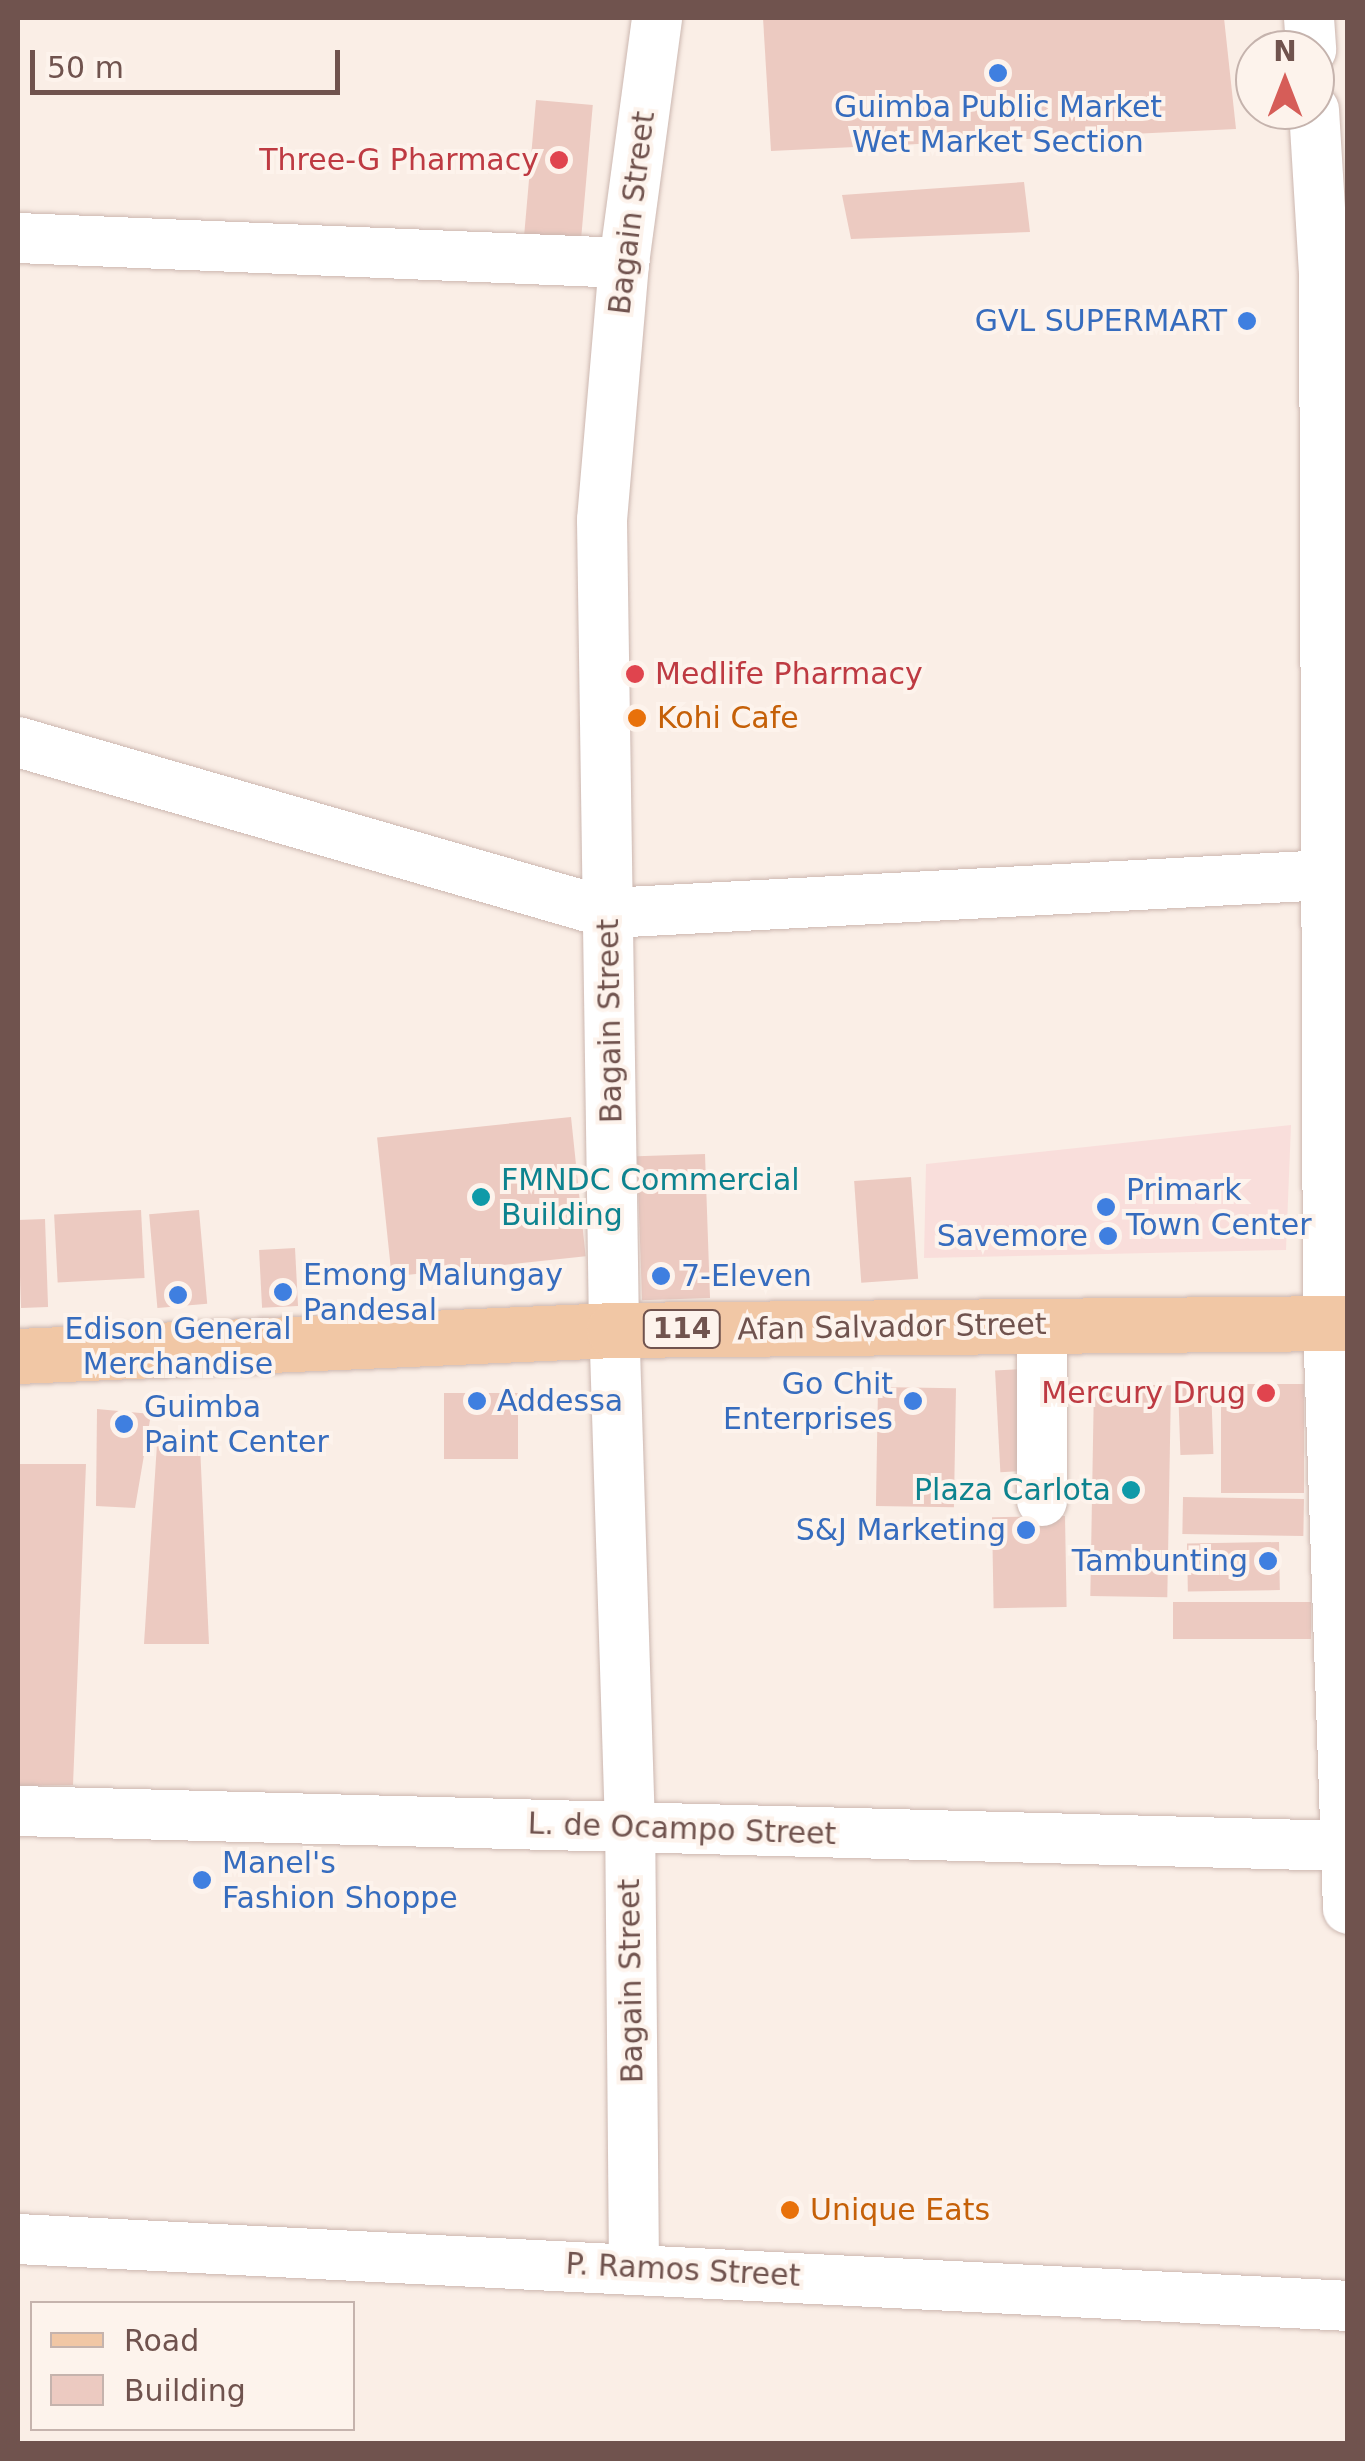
<!DOCTYPE html>
<html>
<head>
<meta charset="utf-8">
<style>
	body { margin:0 }
	#map { position:relative; width:1365px; height:2461px; overflow:hidden; background:#faeee6; font-family:"DejaVu Sans",sans-serif }
	div>[style] { position:absolute }
	[style*='--x'] { left:calc(var(--x)*1px); top:calc(var(--y)*1px); width:calc(var(--w)*1px); rotate:calc(var(--a)*1deg) }
	.commercial>* { inset:0; background:#f9dedb }
	.building>* { inset:0; background:#eccac1; transform-origin:0 0 }
	.roads { filter:drop-shadow(0 0 2px #ccb7b0) drop-shadow(0 0 2px #ccb7b0) }
	.minor>* { height:50px; margin:-25px; padding:0 25px; transform-origin:25px; border-radius:25px; background:#fff }
	.major>* { height:55px; margin:-27.5px; padding:0 27.5px; transform-origin:27.5px; border-radius:27.5px; background:#f1c7a5 }
	.dots>* { width:28px; height:28px; translate:-50% -50%; box-sizing:border-box; border:5px solid #fdf3ec; border-radius:50% }
	span { translate:-50% -50%; white-space:nowrap; text-align:center; line-height:1.15; -webkit-text-stroke:8px #fdf3ec; paint-order:stroke }
	.shield-label span { padding:2px 8px; background:#fdf3ec; border:2px solid; border-radius:8px; -webkit-text-stroke-width:0 }
	.shield-label { font-size:28px; color:#70534e; font-weight:700 }
	.shop-label { font-size:30px; color:#366cbe }
	.right { translate:-100% -50%; text-align:right }
	.left { translate:0 -50%; text-align:left }
	.health-label { font-size:30px; color:#be3a42 }
	.street-label { font-size:30px; color:#70534e }
	.food-label { font-size:30px; color:#c56008 }
	.culture-label { font-size:30px; color:#0d838f }
	.frame { position:absolute; inset:0; border:20px solid #70534e; pointer-events:none }
	.legend { position:absolute; left:30px; top:2301px; width:325px; height:130px; box-sizing:border-box; background:#fdf3ec; border:2px solid #c5b3ad; margin:0; padding:12px 18px; list-style:none; font-size:30px; color:#70534e }
	.legend li { display:flex; align-items:center; gap:20px; height:50px }
	.legend b { width:50px; border:2px solid #c5b3ad }
	.north { position:absolute; left:1235px; top:30px; width:100px; height:100px; box-sizing:border-box; background:#fdf3ec; border:2px solid #c5b3ad; border-radius:50%; rotate:0deg; font-size:28px; font-weight:700; line-height:40px; text-align:center; color:#70534e }
	.north::after { content:''; display:block; margin:auto; width:35px; height:45px; background:#d65d58; clip-path:polygon(50% 0,100% 100%,50% 72%,0 100%) }
	.scale { position:absolute; left:30px; top:50px; width:310px; height:45px; box-sizing:border-box; border:5px solid #70534e; border-top:0; padding-left:12px; font-size:30px; line-height:35px; white-space:nowrap; color:#70534e; -webkit-text-stroke:8px #fdf3ec; paint-order:stroke }
</style>
</head>
<body>
<div id="map">
	<div class="commercial">
		<div style="clip-path:polygon(1291px 1125px,1286px 1250px,924px 1258px,926px 1164px)"></div>
	</div>
	<div class="building">
		<div style="clip-path:polygon(763px 18px,1224px 18px,1236px 129px,771px 151px)"></div>
		<div style="left:536px;top:100px;width:57px;height:135px;rotate:5deg"></div>
		<div style="clip-path:polygon(1024px 182px,1030px 232px,851px 239px,842px 195px)"></div>
		<div style="left:571px;top:1117px;width:140px;height:195px;rotate:84deg"></div>
		<div style="left:705px;top:1154px;width:144px;height:68px;rotate:88deg"></div>
		<div style="left:911px;top:1177px;width:102px;height:57px;rotate:86deg"></div>
		<div style="left:141px;top:1210px;width:68px;height:87px;rotate:87deg"></div>
		<div style="left:199px;top:1210px;width:94px;height:50px;rotate:85deg"></div>
		<div style="left:45px;top:1219px;width:88px;height:27px;rotate:88deg"></div>
		<div style="left:295px;top:1248px;width:58px;height:36px;rotate:87deg"></div>
		<div style="left:1022px;top:1369px;width:102px;height:27px;rotate:87deg"></div>
		<div style="left:1094px;top:1384px;width:77px;height:212px;rotate:1deg"></div>
		<div style="left:1221px;top:1384px;width:83px;height:109px"></div>
		<div style="left:1211px;top:1385px;width:69px;height:33px;rotate:88deg"></div>
		<div style="left:878px;top:1387px;width:78px;height:119px;rotate:1deg"></div>
		<div style="left:444px;top:1393px;width:74px;height:66px"></div>
		<div style="clip-path:polygon(97px 1409px,151px 1414px,135px 1508px,96px 1506px)"></div>
		<div style="clip-path:polygon(157px 1444px,200px 1445px,209px 1644px,144px 1644px)"></div>
		<div style="clip-path:polygon(18px 1464px,86px 1464px,73px 1785px,18px 1786px)"></div>
		<div style="left:1183px;top:1497px;width:121px;height:37px;rotate:1deg"></div>
		<div style="left:1065px;top:1516px;width:91px;height:73px;rotate:89deg"></div>
		<div style="left:1279px;top:1542px;width:48px;height:92px;rotate:89deg"></div>
		<div style="left:1311px;top:1602px;width:37px;height:138px;rotate:90deg"></div>
	</div>
	<div class="roads">
		<div class="minor">
			<div style="--x:1309;--y:18;--w:32;--a:86"></div>
			<div style="--x:1314;--y:110;--w:163;--a:86.5"></div>
			<div style="--x:1324;--y:273;--w:1050;--a:89.78"></div>
			<div style="--x:1328;--y:1323;--w:586;--a:88.05"></div>
			<div style="--x:18;--y:238;--w:607;--a:2.36"></div>
			<div style="--x:18;--y:742;--w:615;--a:16.14"></div>
			<div style="--x:609;--y:913;--w:719;--a:-3.03"></div>
			<div style="--x:1042;--y:1501;--w:175;--a:-90"></div>
			<div style="--x:18;--y:1811;--w:1330;--a:1.51"></div>
			<div style="--x:18;--y:2239;--w:1332;--a:2.88"></div>
			<div style="--x:634;--y:2267;--w:440;--a:-90.5"></div>
			<div style="--x:630;--y:1827;--w:497;--a:-91.8"></div>
			<div style="--x:614;--y:1330;--w:810;--a:-90.85"></div>
			<div style="--x:602;--y:520;--w:258;--a:-85.1"></div>
			<div style="--x:624;--y:263;--w:247;--a:-82.3"></div>
		</div>
		<div class="major">
			<div style="--x:18;--y:1356;--w:597;--a:-2.5"></div>
			<div style="--x:614;--y:1330;--w:734;--a:-0.55"></div>
		</div>
	</div>
	<div class="dots">
		<div style="left:998px;top:73px;background:#3f7fe0"></div>
		<div style="left:559px;top:160px;background:#e0444e"></div>
		<div style="left:1247px;top:321px;background:#3f7fe0"></div>
		<div style="left:635px;top:674px;background:#e0444e"></div>
		<div style="left:637px;top:718px;background:#e8710a"></div>
		<div style="left:481px;top:1197px;background:#0f9aa8"></div>
		<div style="left:1106px;top:1207px;background:#3f7fe0"></div>
		<div style="left:1108px;top:1236px;background:#3f7fe0"></div>
		<div style="left:661px;top:1276px;background:#3f7fe0"></div>
		<div style="left:283px;top:1292px;background:#3f7fe0"></div>
		<div style="left:178px;top:1295px;background:#3f7fe0"></div>
		<div style="left:1266px;top:1393px;background:#e0444e"></div>
		<div style="left:477px;top:1401px;background:#3f7fe0"></div>
		<div style="left:913px;top:1401px;background:#3f7fe0"></div>
		<div style="left:124px;top:1424px;background:#3f7fe0"></div>
		<div style="left:1131px;top:1490px;background:#0f9aa8"></div>
		<div style="left:1026px;top:1530px;background:#3f7fe0"></div>
		<div style="left:1268px;top:1561px;background:#3f7fe0"></div>
		<div style="left:202px;top:1880px;background:#3f7fe0"></div>
		<div style="left:790px;top:2210px;background:#e8710a"></div>
	</div>
	<div class="shield-label">
		<span style="left:682px;top:1329px">114</span>
	</div>
	<div class="shop-label">
		<span style="left:998px;top:124px">Guimba Public Market<br>Wet Market Section</span>
		<span class="right" style="left:1227px;top:321px">GVL SUPERMART</span>
		<span class="left" style="left:1126px;top:1207px">Primark<br>Town Center</span>
		<span class="right" style="left:1088px;top:1236px">Savemore</span>
		<span class="left" style="left:303px;top:1292px">Emong Malungay<br>Pandesal</span>
		<span class="left" style="left:681px;top:1276px">7-Eleven</span>
		<span style="left:178px;top:1346px">Edison General<br>Merchandise</span>
		<span class="right" style="left:893px;top:1401px">Go Chit<br>Enterprises</span>
		<span class="left" style="left:497px;top:1401px">Addessa</span>
		<span class="left" style="left:144px;top:1424px">Guimba<br>Paint Center</span>
		<span class="right" style="left:1006px;top:1530px">S&amp;J Marketing</span>
		<span class="right" style="left:1248px;top:1561px">Tambunting</span>
		<span class="left" style="left:222px;top:1880px">Manel's<br>Fashion Shoppe</span>
	</div>
	<div class="health-label">
		<span class="right" style="left:539px;top:160px">Three-G Pharmacy</span>
		<span class="left" style="left:655px;top:674px">Medlife Pharmacy</span>
		<span class="right" style="left:1246px;top:1393px">Mercury Drug</span>
	</div>
	<div class="street-label">
		<span style="left:632px;top:213px;rotate:-83deg">Bagain Street</span>
		<span style="left:610px;top:1021px;rotate:-91deg">Bagain Street</span>
		<span style="left:892px;top:1327px;rotate:-1deg">Afan Salvador Street</span>
		<span style="left:682px;top:1829px;rotate:2deg">L. de Ocampo Street</span>
		<span style="left:631px;top:1981px;rotate:-91deg">Bagain Street</span>
		<span style="left:683px;top:2270px;rotate:3deg">P. Ramos Street</span>
	</div>
	<div class="food-label">
		<span class="left" style="left:657px;top:718px">Kohi Cafe</span>
		<span class="left" style="left:810px;top:2210px">Unique Eats</span>
	</div>
	<div class="culture-label">
		<span class="left" style="left:501px;top:1197px">FMNDC Commercial<br>Building</span>
		<span class="right" style="left:1111px;top:1490px">Plaza Carlota</span>
	</div>
	<div class="frame"></div>
	<ul class="legend">
	<li><b style="height:12px;background:#f1c7a5"></b>Road</li>
	<li><b style="height:28px;background:#eccac1"></b>Building</li>
	</ul>
	<div class="north">N</div>
	<div class="scale">50 m</div>
</div>
</body>
</html>
